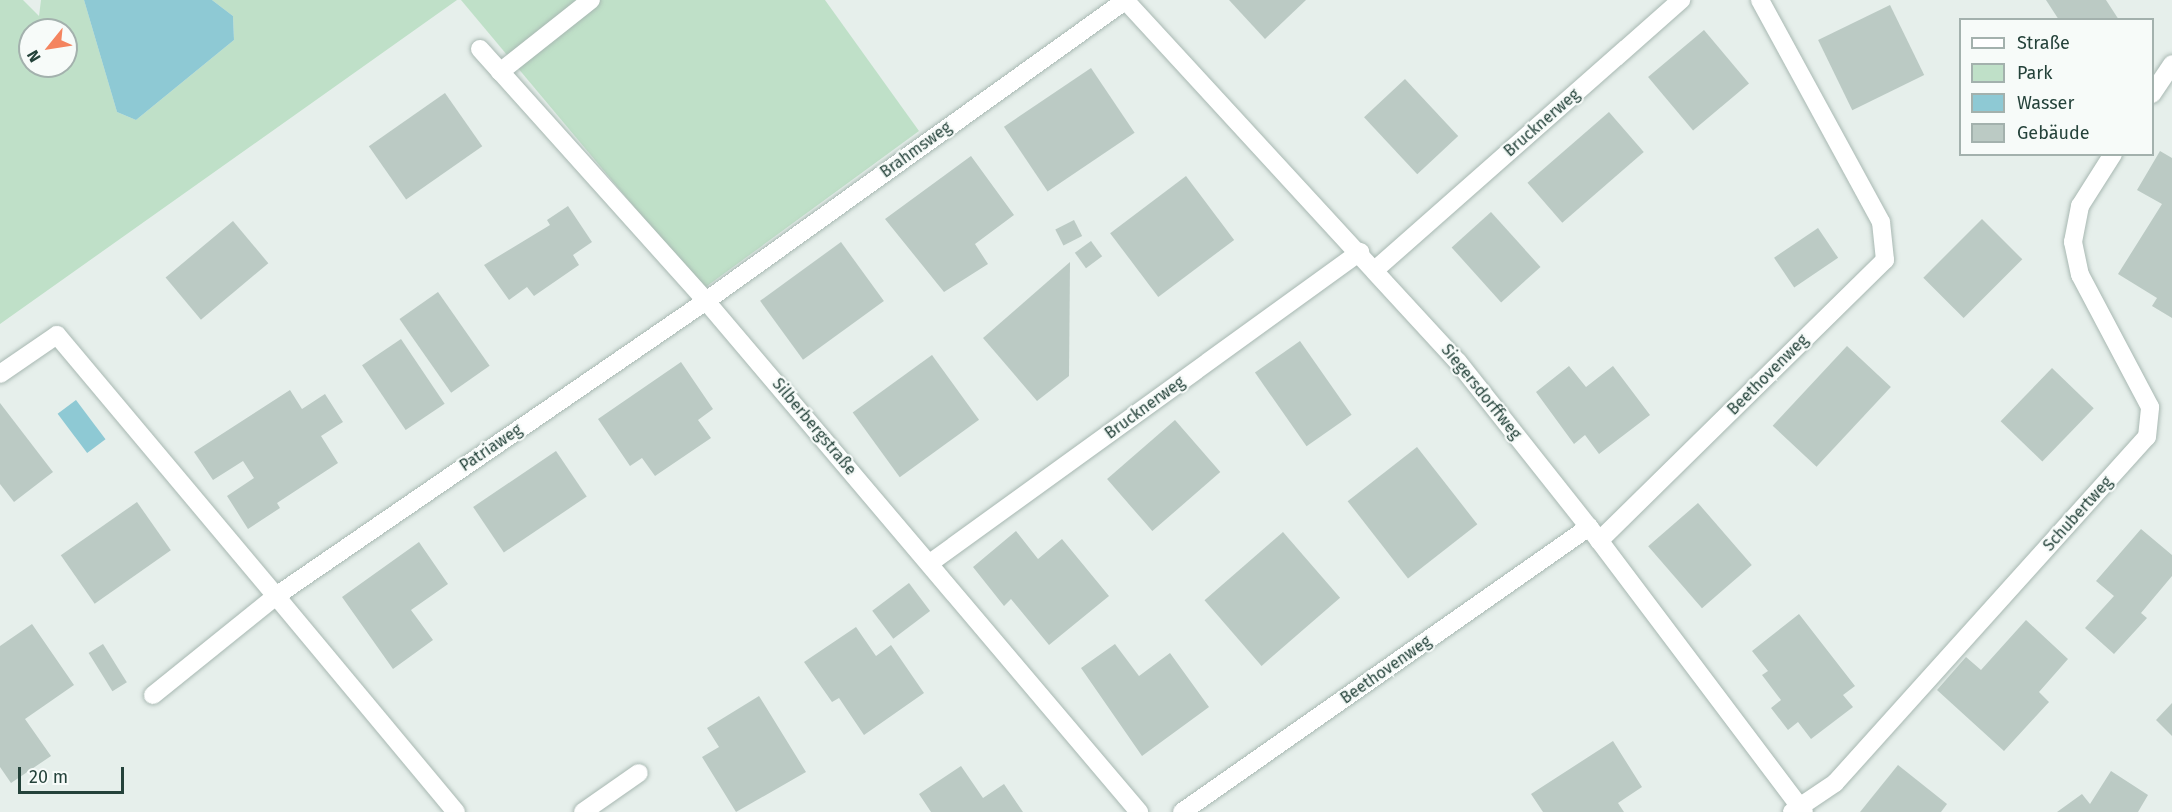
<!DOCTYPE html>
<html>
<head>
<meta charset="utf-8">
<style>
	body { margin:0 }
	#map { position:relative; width:2172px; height:812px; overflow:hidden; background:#e6efeb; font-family:"Fira Sans",sans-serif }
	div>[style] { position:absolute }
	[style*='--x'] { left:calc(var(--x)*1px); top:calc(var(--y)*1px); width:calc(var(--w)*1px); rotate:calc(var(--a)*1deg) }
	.green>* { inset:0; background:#bfe0c8 }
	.water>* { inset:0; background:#8ec9d4; transform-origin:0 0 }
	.building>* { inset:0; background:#bbcac4; transform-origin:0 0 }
	.roads { filter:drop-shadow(0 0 2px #a8b8b2) drop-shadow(0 0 2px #a8b8b2) }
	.lane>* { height:18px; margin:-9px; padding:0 9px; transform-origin:9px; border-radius:9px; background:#fff }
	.street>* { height:18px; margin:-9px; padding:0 9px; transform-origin:9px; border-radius:9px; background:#fff }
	span { translate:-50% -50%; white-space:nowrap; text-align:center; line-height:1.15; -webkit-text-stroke:4.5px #f7fbf9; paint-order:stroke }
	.street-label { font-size:16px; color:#24423a }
	.legend { position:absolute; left:1959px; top:18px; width:195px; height:138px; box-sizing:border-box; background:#f7fbf9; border:2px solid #a3b1ad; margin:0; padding:8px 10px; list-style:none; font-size:18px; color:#24423a }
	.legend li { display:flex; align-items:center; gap:12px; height:30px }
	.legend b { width:30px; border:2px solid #a3b1ad }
	.north { position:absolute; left:18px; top:18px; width:60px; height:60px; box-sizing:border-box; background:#f7fbf9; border:2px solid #a3b1ad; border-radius:50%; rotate:240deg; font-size:16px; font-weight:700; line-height:24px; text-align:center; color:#24423a }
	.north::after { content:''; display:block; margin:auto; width:21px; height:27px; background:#f4845f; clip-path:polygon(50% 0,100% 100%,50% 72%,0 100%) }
	.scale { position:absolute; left:18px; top:767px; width:106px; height:27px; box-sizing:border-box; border:3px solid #24423a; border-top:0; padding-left:8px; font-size:18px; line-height:21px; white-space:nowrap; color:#24423a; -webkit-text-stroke:4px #f7fbf9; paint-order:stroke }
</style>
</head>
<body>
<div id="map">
	<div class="green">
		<div style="clip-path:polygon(evenodd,0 0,23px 0,39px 16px,41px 0,84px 0,117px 112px,136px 120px,234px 40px,233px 16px,212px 0,457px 0,0 324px,0 0,30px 30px,66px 30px,66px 66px,30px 66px,30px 30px)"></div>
		<div style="clip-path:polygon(461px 0,825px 0,919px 131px,703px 289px)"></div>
	</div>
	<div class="water">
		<div style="clip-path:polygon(84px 0,212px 0,233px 16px,234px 40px,136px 120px,117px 112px)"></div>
		<div style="left:76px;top:400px;width:49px;height:23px;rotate:53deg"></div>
	</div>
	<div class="building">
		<div style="clip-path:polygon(1229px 0,1306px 0,1265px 39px)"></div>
		<div style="clip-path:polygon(2046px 0,2106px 0,2119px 20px,2059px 20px)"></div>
		<div style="left:1890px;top:5px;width:78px;height:80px;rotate:64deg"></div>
		<div style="left:1704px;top:30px;width:70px;height:73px;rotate:50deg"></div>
		<div style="left:1091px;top:68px;width:78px;height:105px;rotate:56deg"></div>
		<div style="left:1405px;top:79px;width:78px;height:56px;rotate:47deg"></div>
		<div style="left:445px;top:93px;width:65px;height:93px;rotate:55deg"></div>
		<div style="left:1609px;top:112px;width:53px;height:108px;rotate:49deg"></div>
		<div style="clip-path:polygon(2160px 151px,2172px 158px,2172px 318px,2152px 306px,2157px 298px,2118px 274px,2162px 204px,2137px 190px)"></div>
		<div style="clip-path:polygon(971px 156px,1014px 215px,975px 244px,988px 264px,944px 292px,885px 219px)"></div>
		<div style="left:1186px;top:176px;width:80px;height:95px;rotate:53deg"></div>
		<div style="clip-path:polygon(568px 206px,592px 242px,573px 255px,579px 265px,534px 296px,527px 287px,509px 300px,484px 265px,550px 225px,547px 220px)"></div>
		<div style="left:1491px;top:212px;width:74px;height:53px;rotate:48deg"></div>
		<div style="left:1982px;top:219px;width:57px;height:83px;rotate:45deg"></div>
		<div style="left:1074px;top:220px;width:18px;height:21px;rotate:63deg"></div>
		<div style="left:233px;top:221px;width:55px;height:88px;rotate:50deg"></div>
		<div style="left:1818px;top:228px;width:36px;height:53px;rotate:56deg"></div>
		<div style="left:1091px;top:241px;width:19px;height:20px;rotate:54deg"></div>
		<div style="left:841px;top:242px;width:73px;height:100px;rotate:54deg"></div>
		<div style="clip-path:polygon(1070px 262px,1069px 376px,1037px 401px,983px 338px)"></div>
		<div style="left:438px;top:292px;width:90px;height:47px;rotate:55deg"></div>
		<div style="left:401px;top:339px;width:78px;height:47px;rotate:56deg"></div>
		<div style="left:1300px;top:341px;width:90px;height:55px;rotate:55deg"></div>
		<div style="left:1847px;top:346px;width:60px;height:109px;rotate:43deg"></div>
		<div style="left:932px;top:355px;width:80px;height:98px;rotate:54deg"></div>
		<div style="clip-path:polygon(681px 362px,713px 409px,698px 420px,711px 438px,655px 476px,642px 458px,630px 466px,598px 419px)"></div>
		<div style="clip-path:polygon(1569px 366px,1586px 387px,1613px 366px,1650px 415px,1599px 454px,1585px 435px,1574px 444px,1536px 392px)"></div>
		<div style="left:2052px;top:368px;width:58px;height:74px;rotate:44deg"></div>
		<div style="clip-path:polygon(290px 390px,302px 409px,325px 394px,343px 422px,321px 436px,338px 463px,277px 503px,280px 508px,248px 529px,227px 496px,254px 478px,243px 461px,213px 480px,194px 452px)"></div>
		<div style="clip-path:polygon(0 403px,53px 472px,14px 502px,0 484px)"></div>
		<div style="left:1175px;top:420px;width:69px;height:90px;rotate:49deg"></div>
		<div style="left:1417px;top:447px;width:98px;height:88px;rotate:52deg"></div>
		<div style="left:556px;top:451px;width:55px;height:100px;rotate:56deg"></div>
		<div style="left:137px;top:502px;width:59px;height:93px;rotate:55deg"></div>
		<div style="left:1698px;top:503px;width:82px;height:66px;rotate:49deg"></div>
		<div style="clip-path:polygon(2141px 529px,2172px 555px,2172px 576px,2141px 613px,2147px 618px,2114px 654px,2085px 628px,2114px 596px,2096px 581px)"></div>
		<div style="clip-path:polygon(1016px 531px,1038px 559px,1062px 539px,1109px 596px,1049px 645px,1011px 599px,1004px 606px,973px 567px)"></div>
		<div style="left:1283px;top:532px;width:87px;height:104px;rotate:49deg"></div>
		<div style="clip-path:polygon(419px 542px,448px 584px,411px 610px,433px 640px,393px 669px,342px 597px)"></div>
		<div style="left:909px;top:583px;width:35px;height:46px;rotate:53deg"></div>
		<div style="clip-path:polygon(1799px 614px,1855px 686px,1843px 695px,1853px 707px,1811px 739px,1798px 722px,1788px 730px,1771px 708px,1781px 700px,1762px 675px,1768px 671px,1752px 651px)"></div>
		<div style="clip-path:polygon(2026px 620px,2068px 659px,2039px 692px,2049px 702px,2004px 751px,1937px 690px,1966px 657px,1981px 670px)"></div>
		<div style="clip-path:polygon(32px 624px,74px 685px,25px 719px,51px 756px,11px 783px,0 767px,0 646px)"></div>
		<div style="clip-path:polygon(856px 627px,876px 656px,891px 645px,924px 693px,864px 735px,839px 698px,832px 702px,804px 662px)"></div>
		<div style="left:103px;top:644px;width:45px;height:17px;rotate:58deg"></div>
		<div style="clip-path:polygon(1115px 644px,1139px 676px,1170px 653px,1209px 707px,1142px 756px,1081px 668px)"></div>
		<div style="clip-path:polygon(759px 696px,806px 772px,736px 812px,702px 757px,719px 747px,707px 728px)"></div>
		<div style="clip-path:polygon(2172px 703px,2172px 736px,2156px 720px)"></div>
		<div style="clip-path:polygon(1613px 741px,1642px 787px,1618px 803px,1624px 812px,1543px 812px,1531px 794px)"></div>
		<div style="clip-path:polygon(1898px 765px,1947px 804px,1941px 812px,1860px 812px)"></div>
		<div style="clip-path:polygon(961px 766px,983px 798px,1004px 784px,1023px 812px,931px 812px,919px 794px)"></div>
		<div style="clip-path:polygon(2111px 771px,2148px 795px,2138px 812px,2057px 812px,2082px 794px,2090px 804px)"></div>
	</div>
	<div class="roads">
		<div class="lane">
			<div style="--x:500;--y:72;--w:116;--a:-38.4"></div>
			<div style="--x:153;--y:695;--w:158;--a:-38.8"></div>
			<div style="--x:583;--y:812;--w:68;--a:-34.9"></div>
		</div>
		<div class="street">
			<div style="--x:1125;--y:0;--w:492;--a:47.4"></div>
			<div style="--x:1458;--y:362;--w:211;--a:51.6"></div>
			<div style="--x:1589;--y:527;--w:357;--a:53"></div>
			<div style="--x:480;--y:49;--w:338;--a:48.1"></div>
			<div style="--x:706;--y:301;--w:670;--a:49.72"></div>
			<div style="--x:2152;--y:94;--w:36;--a:-56"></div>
			<div style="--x:1376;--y:269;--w:407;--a:-41.4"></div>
			<div style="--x:0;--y:374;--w:69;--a:-34.4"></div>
			<div style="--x:57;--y:335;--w:341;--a:50"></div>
			<div style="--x:1599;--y:541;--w:401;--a:-44.5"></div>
			<div style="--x:1885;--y:260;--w:38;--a:-96"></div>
			<div style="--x:1881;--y:222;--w:253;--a:-118.6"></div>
			<div style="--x:930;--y:563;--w:531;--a:-35.88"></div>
			<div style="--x:456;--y:812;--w:281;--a:-129.8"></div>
			<div style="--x:276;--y:596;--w:521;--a:-34.45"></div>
			<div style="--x:706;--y:301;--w:517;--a:-35.63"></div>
			<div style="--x:1182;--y:812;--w:497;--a:-35"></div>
			<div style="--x:1792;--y:812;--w:52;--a:-34"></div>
			<div style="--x:1835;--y:783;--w:466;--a:-48"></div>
			<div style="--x:2147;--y:437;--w:30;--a:-84"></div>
			<div style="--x:2150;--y:407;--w:149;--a:-117.9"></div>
			<div style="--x:2080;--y:275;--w:34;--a:-102"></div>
			<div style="--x:2073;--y:242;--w:37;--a:-79"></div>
			<div style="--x:2080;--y:206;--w:62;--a:-57.6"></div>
		</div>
	</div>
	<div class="street-label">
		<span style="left:1542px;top:123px;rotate:-41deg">Brucknerweg</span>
		<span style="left:916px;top:150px;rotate:-36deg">Brahmsweg</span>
		<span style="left:1768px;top:375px;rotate:-45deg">Beethovenweg</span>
		<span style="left:1481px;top:392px;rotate:51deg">Siegersdorffweg</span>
		<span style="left:1145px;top:408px;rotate:-36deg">Brucknerweg</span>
		<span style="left:814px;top:427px;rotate:50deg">Silberbergstraße</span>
		<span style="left:491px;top:448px;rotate:-34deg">Patriaweg</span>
		<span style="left:2078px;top:514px;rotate:-48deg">Schubertweg</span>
		<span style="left:1386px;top:670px;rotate:-35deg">Beethovenweg</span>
	</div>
	<ul class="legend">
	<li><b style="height:8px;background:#fff"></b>Straße</li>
	<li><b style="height:16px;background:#bfe0c8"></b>Park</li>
	<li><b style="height:16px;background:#8ec9d4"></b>Wasser</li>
	<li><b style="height:16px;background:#bbcac4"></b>Gebäude</li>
	</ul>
	<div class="north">N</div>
	<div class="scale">20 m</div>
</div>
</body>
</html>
